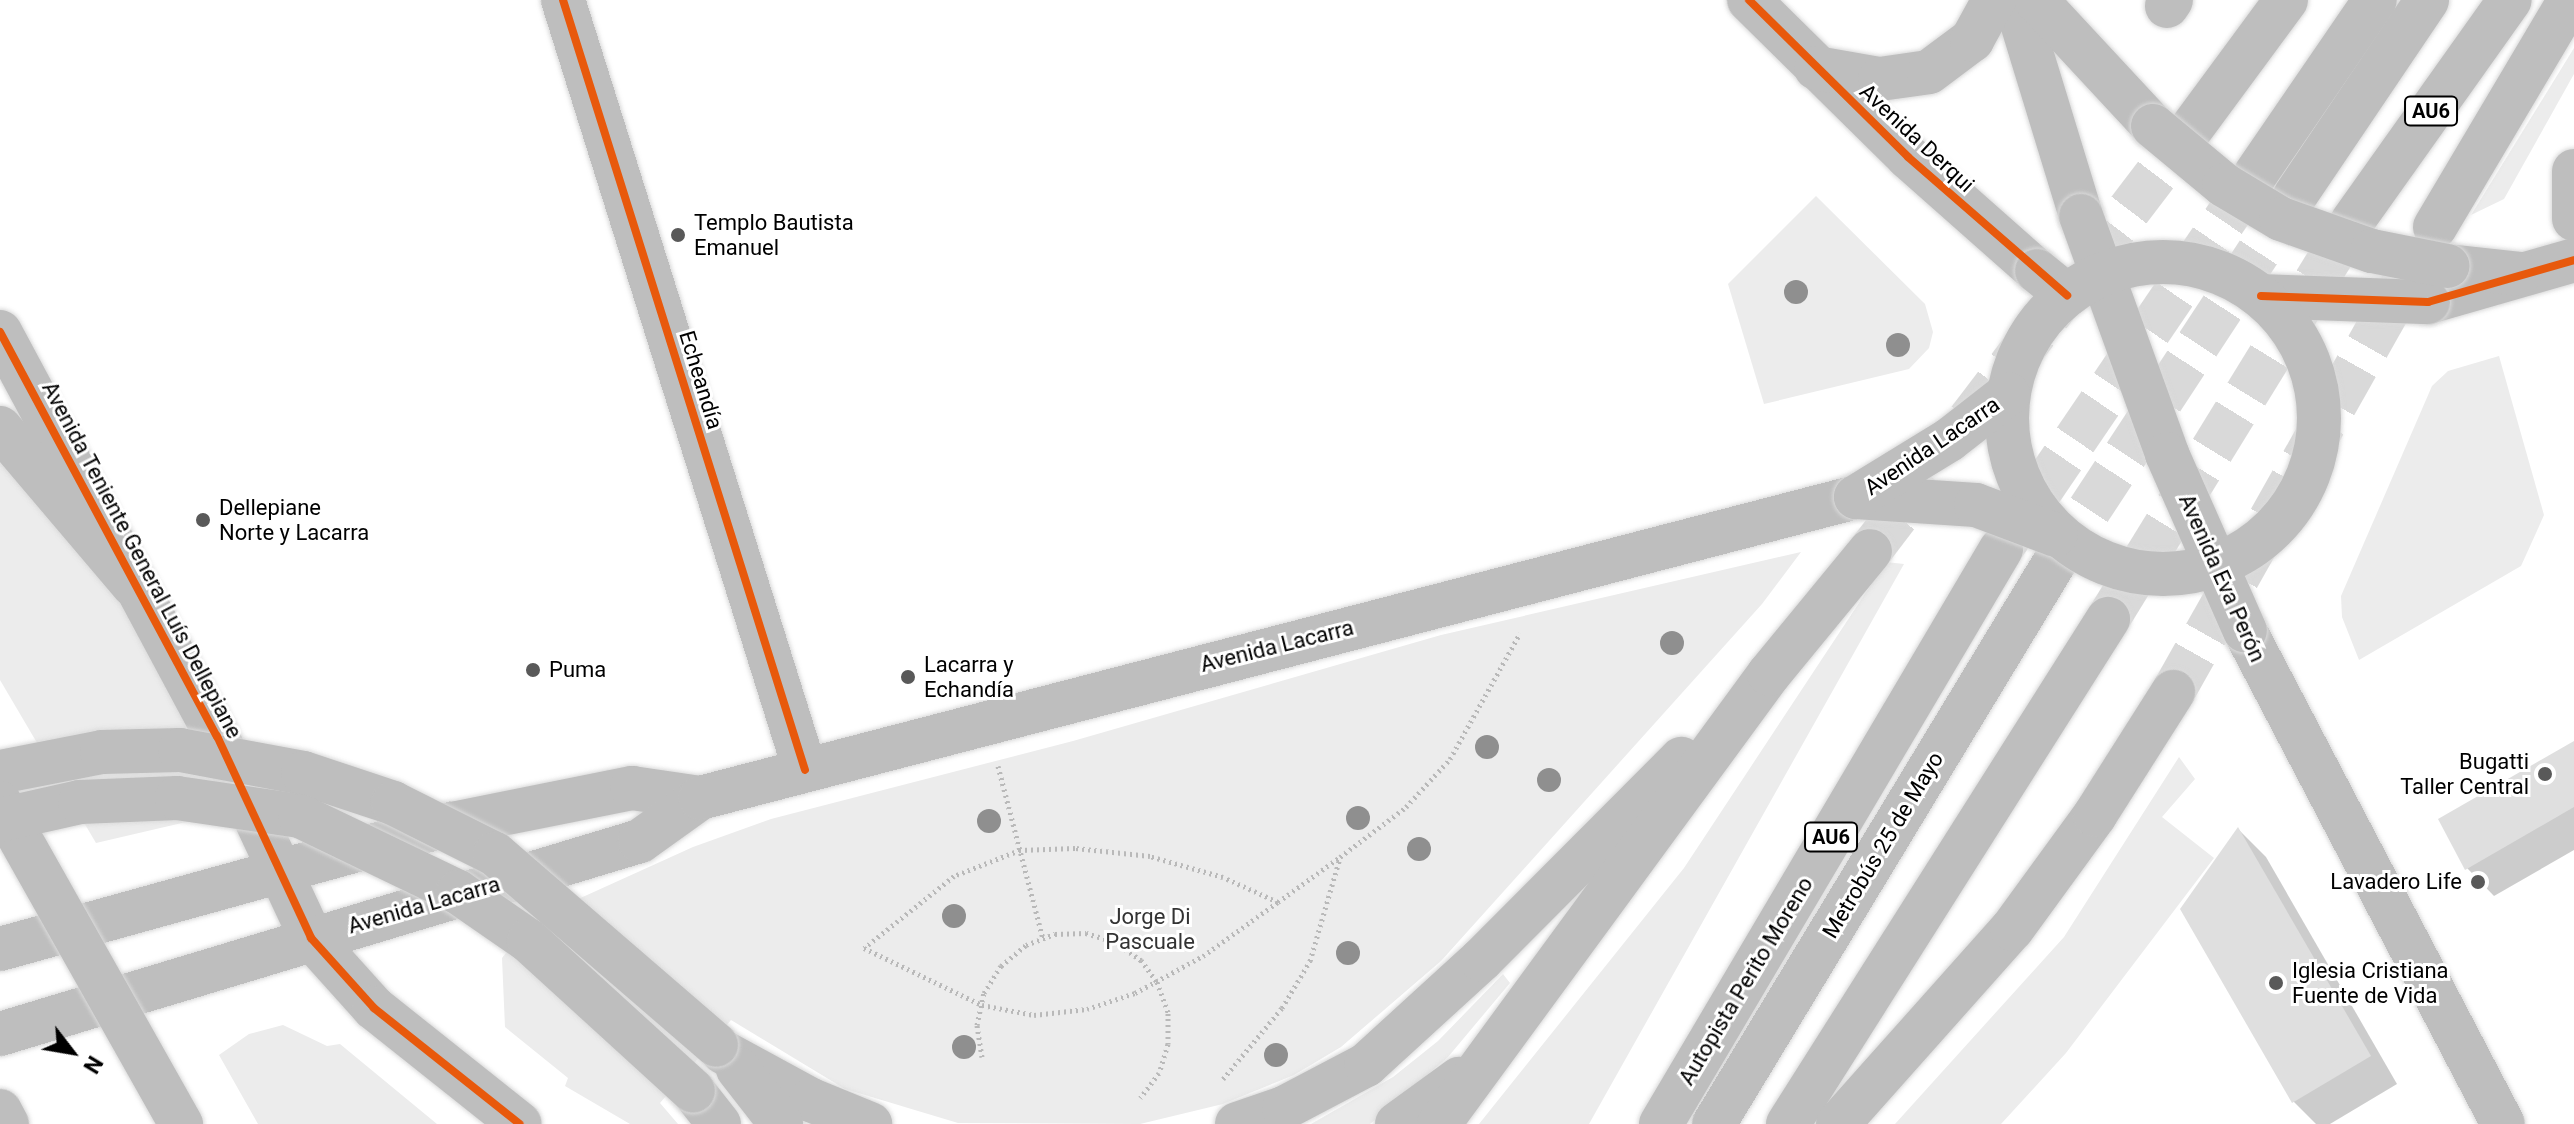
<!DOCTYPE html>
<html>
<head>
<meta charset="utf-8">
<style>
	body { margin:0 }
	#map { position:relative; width:2574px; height:1124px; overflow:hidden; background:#fff; font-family:Roboto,sans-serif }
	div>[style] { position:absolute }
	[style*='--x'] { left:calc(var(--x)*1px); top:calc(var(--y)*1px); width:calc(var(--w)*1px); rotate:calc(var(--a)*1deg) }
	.green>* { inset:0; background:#ececec }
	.shadow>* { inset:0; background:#0003 }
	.building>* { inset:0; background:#dfdfdf }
	.minor-tunnel>* { height:44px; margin-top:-22px; transform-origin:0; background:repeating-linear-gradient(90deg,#d9d9d9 0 44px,transparent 0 66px) }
	.highway-tunnel>* { height:44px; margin-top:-22px; transform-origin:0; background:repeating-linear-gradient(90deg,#d9d9d9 0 44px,transparent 0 66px) }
	.path>* { height:5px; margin-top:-2.5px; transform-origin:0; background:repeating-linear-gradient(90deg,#b9b9b9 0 2px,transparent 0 6px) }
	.roads { filter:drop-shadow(0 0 2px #dbdbdb) drop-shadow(0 0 2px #dbdbdb) }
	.minor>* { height:44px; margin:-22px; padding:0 22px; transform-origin:22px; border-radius:22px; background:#bebebe }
	.major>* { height:44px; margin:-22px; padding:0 22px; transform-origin:22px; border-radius:22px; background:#bebebe }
	.highway>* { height:44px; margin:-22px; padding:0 22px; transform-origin:22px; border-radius:22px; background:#bebebe }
	.bridges { filter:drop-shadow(0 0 2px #dbdbdb) drop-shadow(0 0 2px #dbdbdb) }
	.minor-bridge>* { height:44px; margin:-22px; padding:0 22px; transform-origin:22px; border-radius:22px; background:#bebebe }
	.major-bridge>* { height:44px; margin:-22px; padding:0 22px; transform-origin:22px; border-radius:22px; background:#bebebe }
	.major-bridge>.ring { margin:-22px; padding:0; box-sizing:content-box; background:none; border:44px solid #bebebe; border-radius:50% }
	.highway-bridge>* { height:44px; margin:-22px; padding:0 22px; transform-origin:22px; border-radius:22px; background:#bebebe }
	.cycleway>* { height:8px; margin:-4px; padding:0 4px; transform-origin:4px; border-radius:4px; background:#e8590c }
	.trees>* { width:24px; height:24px; margin:-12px; border-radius:50%; background:#8f8f8f }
	.dots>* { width:22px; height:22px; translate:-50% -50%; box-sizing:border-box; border:4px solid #fff; border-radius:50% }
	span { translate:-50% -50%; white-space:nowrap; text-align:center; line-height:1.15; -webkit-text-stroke:6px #fff; paint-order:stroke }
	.shield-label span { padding:2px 6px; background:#fff; border:2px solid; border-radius:6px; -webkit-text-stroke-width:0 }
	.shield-label { font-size:20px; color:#000; font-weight:700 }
	.street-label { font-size:22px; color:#000 }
	.poi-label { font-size:22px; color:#000 }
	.left { translate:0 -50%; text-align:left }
	.right { translate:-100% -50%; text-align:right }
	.park-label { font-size:22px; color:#333 }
	.north { position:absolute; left:32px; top:1012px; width:80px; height:80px; -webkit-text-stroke:6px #fff; paint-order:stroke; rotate:121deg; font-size:22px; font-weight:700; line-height:32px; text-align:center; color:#000 }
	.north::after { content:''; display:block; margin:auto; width:28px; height:36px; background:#000; clip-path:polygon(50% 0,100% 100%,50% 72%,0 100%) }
</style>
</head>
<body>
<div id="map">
	<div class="green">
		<div style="clip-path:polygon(2574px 48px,2574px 74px,2504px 199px,2471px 215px)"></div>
		<div style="clip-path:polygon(1816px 196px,1925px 304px,1933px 332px,1929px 348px,1909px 369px,1764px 404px,1728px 284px)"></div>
		<div style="clip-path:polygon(2499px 356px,2544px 515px,2536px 533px,2521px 566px,2359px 660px,2342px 617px,2341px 596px,2432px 386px,2448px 371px)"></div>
		<div style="clip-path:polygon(0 451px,124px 605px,218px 783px,199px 819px,96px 843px,0 680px)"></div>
		<div style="clip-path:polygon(1801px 552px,1762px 604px,1441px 961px,1341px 1047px,1294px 1075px,1223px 1104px,1140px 1124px,958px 1123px,845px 1089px,731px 1020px,660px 1103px,678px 1124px,630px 1124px,565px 1086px,568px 1078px,505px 1027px,502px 958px,532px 920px,693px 847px,771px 819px,1073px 741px,1441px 635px)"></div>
		<div style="clip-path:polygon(1886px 562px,1904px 564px,1589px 1124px,1479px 1124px,1684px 868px)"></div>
		<div style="clip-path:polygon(2179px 757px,2195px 779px,2162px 817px,2214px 858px,2066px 1053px,2001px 1124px,1895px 1124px,2064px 937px)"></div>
		<div style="clip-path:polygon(1503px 974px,1510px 983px,1448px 1057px,1370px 1124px,1311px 1124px,1393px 1077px,1438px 1041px)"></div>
		<div style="clip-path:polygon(283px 1025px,327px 1046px,340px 1044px,437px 1124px,258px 1124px,219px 1055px,249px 1034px)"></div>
	</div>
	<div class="shadow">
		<div style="clip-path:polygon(2574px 743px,2574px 850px,2494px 896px,2467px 868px)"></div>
		<div style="clip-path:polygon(2239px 830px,2266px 857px,2397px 1084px,2330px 1124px,2316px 1124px,2294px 1102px)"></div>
	</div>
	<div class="building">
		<div style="clip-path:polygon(2574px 741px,2574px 807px,2465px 870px,2438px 819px)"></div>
		<div style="clip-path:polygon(2238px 827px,2371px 1056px,2292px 1103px,2180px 909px)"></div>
	</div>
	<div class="minor-tunnel">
		<div style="--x:2053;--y:565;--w:441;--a:-56.7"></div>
	</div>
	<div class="highway-tunnel">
		<div style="--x:1969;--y:420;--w:366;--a:-52.7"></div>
		<div style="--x:2001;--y:549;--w:452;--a:-55.8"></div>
		<div style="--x:1870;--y:551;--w:96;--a:-52.7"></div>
		<div style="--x:2108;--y:619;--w:466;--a:-58.4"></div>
		<div style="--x:2173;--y:692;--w:485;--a:-60.6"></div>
	</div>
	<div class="path">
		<div style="--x:998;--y:766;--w:179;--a:75.4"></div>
		<div style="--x:1278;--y:902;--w:60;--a:-155.6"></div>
		<div style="--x:1223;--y:877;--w:76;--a:-164"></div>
		<div style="--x:1150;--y:856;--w:75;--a:-173.9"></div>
		<div style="--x:1075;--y:848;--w:55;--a:177.9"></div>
		<div style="--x:1020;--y:850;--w:71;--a:158.5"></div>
		<div style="--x:954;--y:876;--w:115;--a:141.3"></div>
		<div style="--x:864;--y:948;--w:131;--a:25.8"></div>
		<div style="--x:982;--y:1005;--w:53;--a:10.9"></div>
		<div style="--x:1034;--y:1015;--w:53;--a:-6.5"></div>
		<div style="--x:1087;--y:1009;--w:51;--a:-18.4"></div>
		<div style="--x:1135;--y:993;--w:77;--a:-28.6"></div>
		<div style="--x:1203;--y:956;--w:92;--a:-35.8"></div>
		<div style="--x:1278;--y:902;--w:77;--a:-36"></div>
		<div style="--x:1340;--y:857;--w:83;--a:-37.1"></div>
		<div style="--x:1406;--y:807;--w:65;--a:-47.5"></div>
		<div style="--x:1450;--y:759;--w:144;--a:-60.9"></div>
		<div style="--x:982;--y:1057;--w:32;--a:-99"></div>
		<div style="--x:977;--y:1025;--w:33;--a:-78"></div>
		<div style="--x:984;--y:993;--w:32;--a:-58"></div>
		<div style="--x:1001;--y:966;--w:33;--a:-40"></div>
		<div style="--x:1026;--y:945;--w:31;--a:-21"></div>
		<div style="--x:1055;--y:934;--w:31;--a:-2"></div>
		<div style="--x:1086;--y:933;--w:30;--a:17"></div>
		<div style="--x:1115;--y:942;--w:32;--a:35"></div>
		<div style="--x:1141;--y:960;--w:27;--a:54"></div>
		<div style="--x:1157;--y:982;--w:33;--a:70"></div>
		<div style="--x:1168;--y:1013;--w:31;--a:90"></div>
		<div style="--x:1168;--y:1044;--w:30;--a:107"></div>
		<div style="--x:1159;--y:1073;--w:31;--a:127"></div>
		<div style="--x:1223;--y:1079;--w:92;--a:-50.3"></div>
		<div style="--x:1282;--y:1008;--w:55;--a:-59.2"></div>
		<div style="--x:1310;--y:961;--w:107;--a:-73.8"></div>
	</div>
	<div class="roads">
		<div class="minor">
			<div style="--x:563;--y:0;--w:807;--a:72.55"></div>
			<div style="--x:1749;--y:0;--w:223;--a:44.6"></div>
			<div style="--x:1908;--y:157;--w:172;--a:41.5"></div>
			<div style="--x:2167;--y:6;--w:7;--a:-56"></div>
			<div style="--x:2574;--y:171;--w:48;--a:90"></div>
			<div style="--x:2295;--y:196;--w:236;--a:-56"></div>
			<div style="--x:2428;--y:302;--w:152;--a:-16"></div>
			<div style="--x:0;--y:332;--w:459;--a:61.8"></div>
			<div style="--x:217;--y:736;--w:223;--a:65"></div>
			<div style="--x:311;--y:938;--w:94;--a:48"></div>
			<div style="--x:374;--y:1008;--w:186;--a:38.5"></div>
			<div style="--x:1714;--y:1124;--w:654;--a:-58.77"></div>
		</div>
		<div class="major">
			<div style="--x:2015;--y:0;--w:226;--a:73"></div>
			<div style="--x:2036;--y:0;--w:172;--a:47.1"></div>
			<div style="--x:1816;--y:68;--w:65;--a:9.8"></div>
			<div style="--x:1880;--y:79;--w:49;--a:-8.1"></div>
			<div style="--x:1929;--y:72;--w:54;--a:-36.7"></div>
			<div style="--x:1972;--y:40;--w:46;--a:-61.2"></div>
			<div style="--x:2448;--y:266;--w:72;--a:6.3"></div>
			<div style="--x:2245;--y:631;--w:556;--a:62.38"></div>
			<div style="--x:0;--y:949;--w:469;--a:-15.5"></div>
			<div style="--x:452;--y:824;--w:184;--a:-11.3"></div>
			<div style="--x:632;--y:788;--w:69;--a:8.4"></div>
			<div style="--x:0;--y:1034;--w:668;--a:-16.78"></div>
			<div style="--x:640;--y:841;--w:74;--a:-35.6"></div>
			<div style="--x:700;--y:798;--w:1195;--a:-14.59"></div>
		</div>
		<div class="highway">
			<div style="--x:2191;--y:129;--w:160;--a:-53.6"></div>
			<div style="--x:2255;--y:175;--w:212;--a:-55.6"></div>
			<div style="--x:2352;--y:222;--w:272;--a:-54.6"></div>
			<div style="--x:2435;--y:227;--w:264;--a:-59.3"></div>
			<div style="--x:0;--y:428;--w:206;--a:49.7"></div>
			<div style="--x:723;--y:1052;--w:100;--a:28.6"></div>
			<div style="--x:811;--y:1100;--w:64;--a:22.1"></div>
			<div style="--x:738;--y:1069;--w:70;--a:52"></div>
			<div style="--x:693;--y:1091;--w:42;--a:51.8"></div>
			<div style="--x:0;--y:1111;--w:15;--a:62"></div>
			<div style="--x:1237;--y:1124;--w:50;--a:-18.8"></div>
			<div style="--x:1284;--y:1108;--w:93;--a:-27.7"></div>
			<div style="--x:1366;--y:1065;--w:156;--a:-42.4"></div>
			<div style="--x:1481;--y:960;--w:284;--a:-45.1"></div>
			<div style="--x:1397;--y:1124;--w:77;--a:-36"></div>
			<div style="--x:1439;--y:1124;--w:558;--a:-53.75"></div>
			<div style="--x:1769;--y:674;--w:159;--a:-50.6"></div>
			<div style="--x:1661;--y:1124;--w:668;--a:-59.4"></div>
			<div style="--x:1788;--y:1124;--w:598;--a:-57.64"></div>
			<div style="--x:1838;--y:1124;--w:261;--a:-48.3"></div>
			<div style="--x:2012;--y:929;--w:141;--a:-53.9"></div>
			<div style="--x:2095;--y:815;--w:146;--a:-57.6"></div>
		</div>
	</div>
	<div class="bridges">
		<div class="minor-bridge">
			<div style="--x:2037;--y:271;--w:38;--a:39"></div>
			<div style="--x:2261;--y:296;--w:167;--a:2.1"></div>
		</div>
		<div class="major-bridge">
			<div style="--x:2153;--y:126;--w:92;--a:39.7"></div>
			<div style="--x:2224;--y:185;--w:66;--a:30.8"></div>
			<div style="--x:2281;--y:219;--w:96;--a:19.4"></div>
			<div style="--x:2372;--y:251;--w:77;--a:11.2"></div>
			<div style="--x:2081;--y:216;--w:253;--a:70.1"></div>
			<div style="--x:2167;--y:454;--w:193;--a:66.2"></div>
			<div class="ring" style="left:2007px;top:262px;width:268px;height:268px"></div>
			<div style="--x:1856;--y:497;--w:120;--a:3.8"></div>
			<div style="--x:1976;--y:505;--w:85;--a:20.6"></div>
			<div style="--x:1856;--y:497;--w:109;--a:-31.5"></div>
			<div style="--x:1949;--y:440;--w:75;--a:-37.9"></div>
		</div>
		<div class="highway-bridge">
			<div style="--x:0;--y:772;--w:104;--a:-11.1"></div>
			<div style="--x:102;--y:752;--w:78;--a:-1.5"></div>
			<div style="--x:180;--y:750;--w:125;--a:10.6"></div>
			<div style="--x:303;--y:773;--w:95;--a:18.4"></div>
			<div style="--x:393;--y:803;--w:114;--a:26.6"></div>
			<div style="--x:495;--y:854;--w:292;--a:40.8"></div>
			<div style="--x:0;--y:803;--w:369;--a:60.6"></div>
			<div style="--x:0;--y:820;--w:82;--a:-12.7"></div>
			<div style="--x:80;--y:802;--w:97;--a:-2.4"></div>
			<div style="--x:177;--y:798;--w:124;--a:8.3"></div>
			<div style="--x:300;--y:816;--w:175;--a:25.7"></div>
			<div style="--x:458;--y:892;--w:86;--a:34.6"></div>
			<div style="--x:529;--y:941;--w:222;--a:42.4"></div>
		</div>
	</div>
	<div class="cycleway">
		<div style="--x:563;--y:0;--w:807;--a:72.55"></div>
		<div style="--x:1749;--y:0;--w:223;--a:44.6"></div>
		<div style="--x:1908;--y:157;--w:211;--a:41"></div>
		<div style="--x:2261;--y:296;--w:167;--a:2.1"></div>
		<div style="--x:2428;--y:302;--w:152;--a:-16"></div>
		<div style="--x:0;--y:332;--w:459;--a:61.8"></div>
		<div style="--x:217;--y:736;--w:223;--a:65"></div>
		<div style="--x:311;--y:938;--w:94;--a:48"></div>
		<div style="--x:374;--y:1008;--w:186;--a:38.5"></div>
	</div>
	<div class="trees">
		<div style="left:1796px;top:292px"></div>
		<div style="left:1898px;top:345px"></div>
		<div style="left:1672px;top:643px"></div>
		<div style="left:1487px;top:747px"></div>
		<div style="left:1549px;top:780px"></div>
		<div style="left:1358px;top:818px"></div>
		<div style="left:989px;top:821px"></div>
		<div style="left:1419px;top:849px"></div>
		<div style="left:954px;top:916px"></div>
		<div style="left:1348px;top:953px"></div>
		<div style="left:964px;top:1047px"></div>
		<div style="left:1276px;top:1055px"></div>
	</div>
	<div class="dots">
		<div style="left:678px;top:235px;background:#595959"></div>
		<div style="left:203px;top:520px;background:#595959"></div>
		<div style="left:533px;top:670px;background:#595959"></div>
		<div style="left:908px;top:677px;background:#595959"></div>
		<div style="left:2545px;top:774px;background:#595959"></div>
		<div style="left:2478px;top:882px;background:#595959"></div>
		<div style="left:2276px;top:983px;background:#595959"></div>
	</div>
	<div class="shield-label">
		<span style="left:2431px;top:111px">AU6</span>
		<span style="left:1831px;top:837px">AU6</span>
	</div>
	<div class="street-label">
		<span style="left:1917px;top:138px;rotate:43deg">Avenida Derqui</span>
		<span style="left:701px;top:380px;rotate:73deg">Echeandía</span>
		<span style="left:1932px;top:446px;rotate:-34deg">Avenida Lacarra</span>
		<span style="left:142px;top:560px;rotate:62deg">Avenida Teniente General Luís Dellepiane</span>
		<span style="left:2222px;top:578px;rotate:66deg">Avenida Eva Perón</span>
		<span style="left:1277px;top:646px;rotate:-14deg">Avenida Lacarra</span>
		<span style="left:1883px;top:845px;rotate:-59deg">Metrobús 25 de Mayo</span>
		<span style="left:424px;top:905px;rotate:-16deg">Avenida Lacarra</span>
		<span style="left:1746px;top:981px;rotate:-59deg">Autopista Perito Moreno</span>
	</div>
	<div class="poi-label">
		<span class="left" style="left:694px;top:235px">Templo Bautista<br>Emanuel</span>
		<span class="left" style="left:219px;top:520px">Dellepiane<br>Norte y Lacarra</span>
		<span class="left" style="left:924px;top:677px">Lacarra y<br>Echandía</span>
		<span class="left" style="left:549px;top:670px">Puma</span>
		<span class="right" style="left:2529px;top:774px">Bugatti<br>Taller Central</span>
		<span class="right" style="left:2462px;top:882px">Lavadero Life</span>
		<span class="left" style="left:2292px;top:983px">Iglesia Cristiana<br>Fuente de Vida</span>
	</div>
	<div class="park-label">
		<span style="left:1150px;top:929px">Jorge Di<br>Pascuale</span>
	</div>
	<div class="north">N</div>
</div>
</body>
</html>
